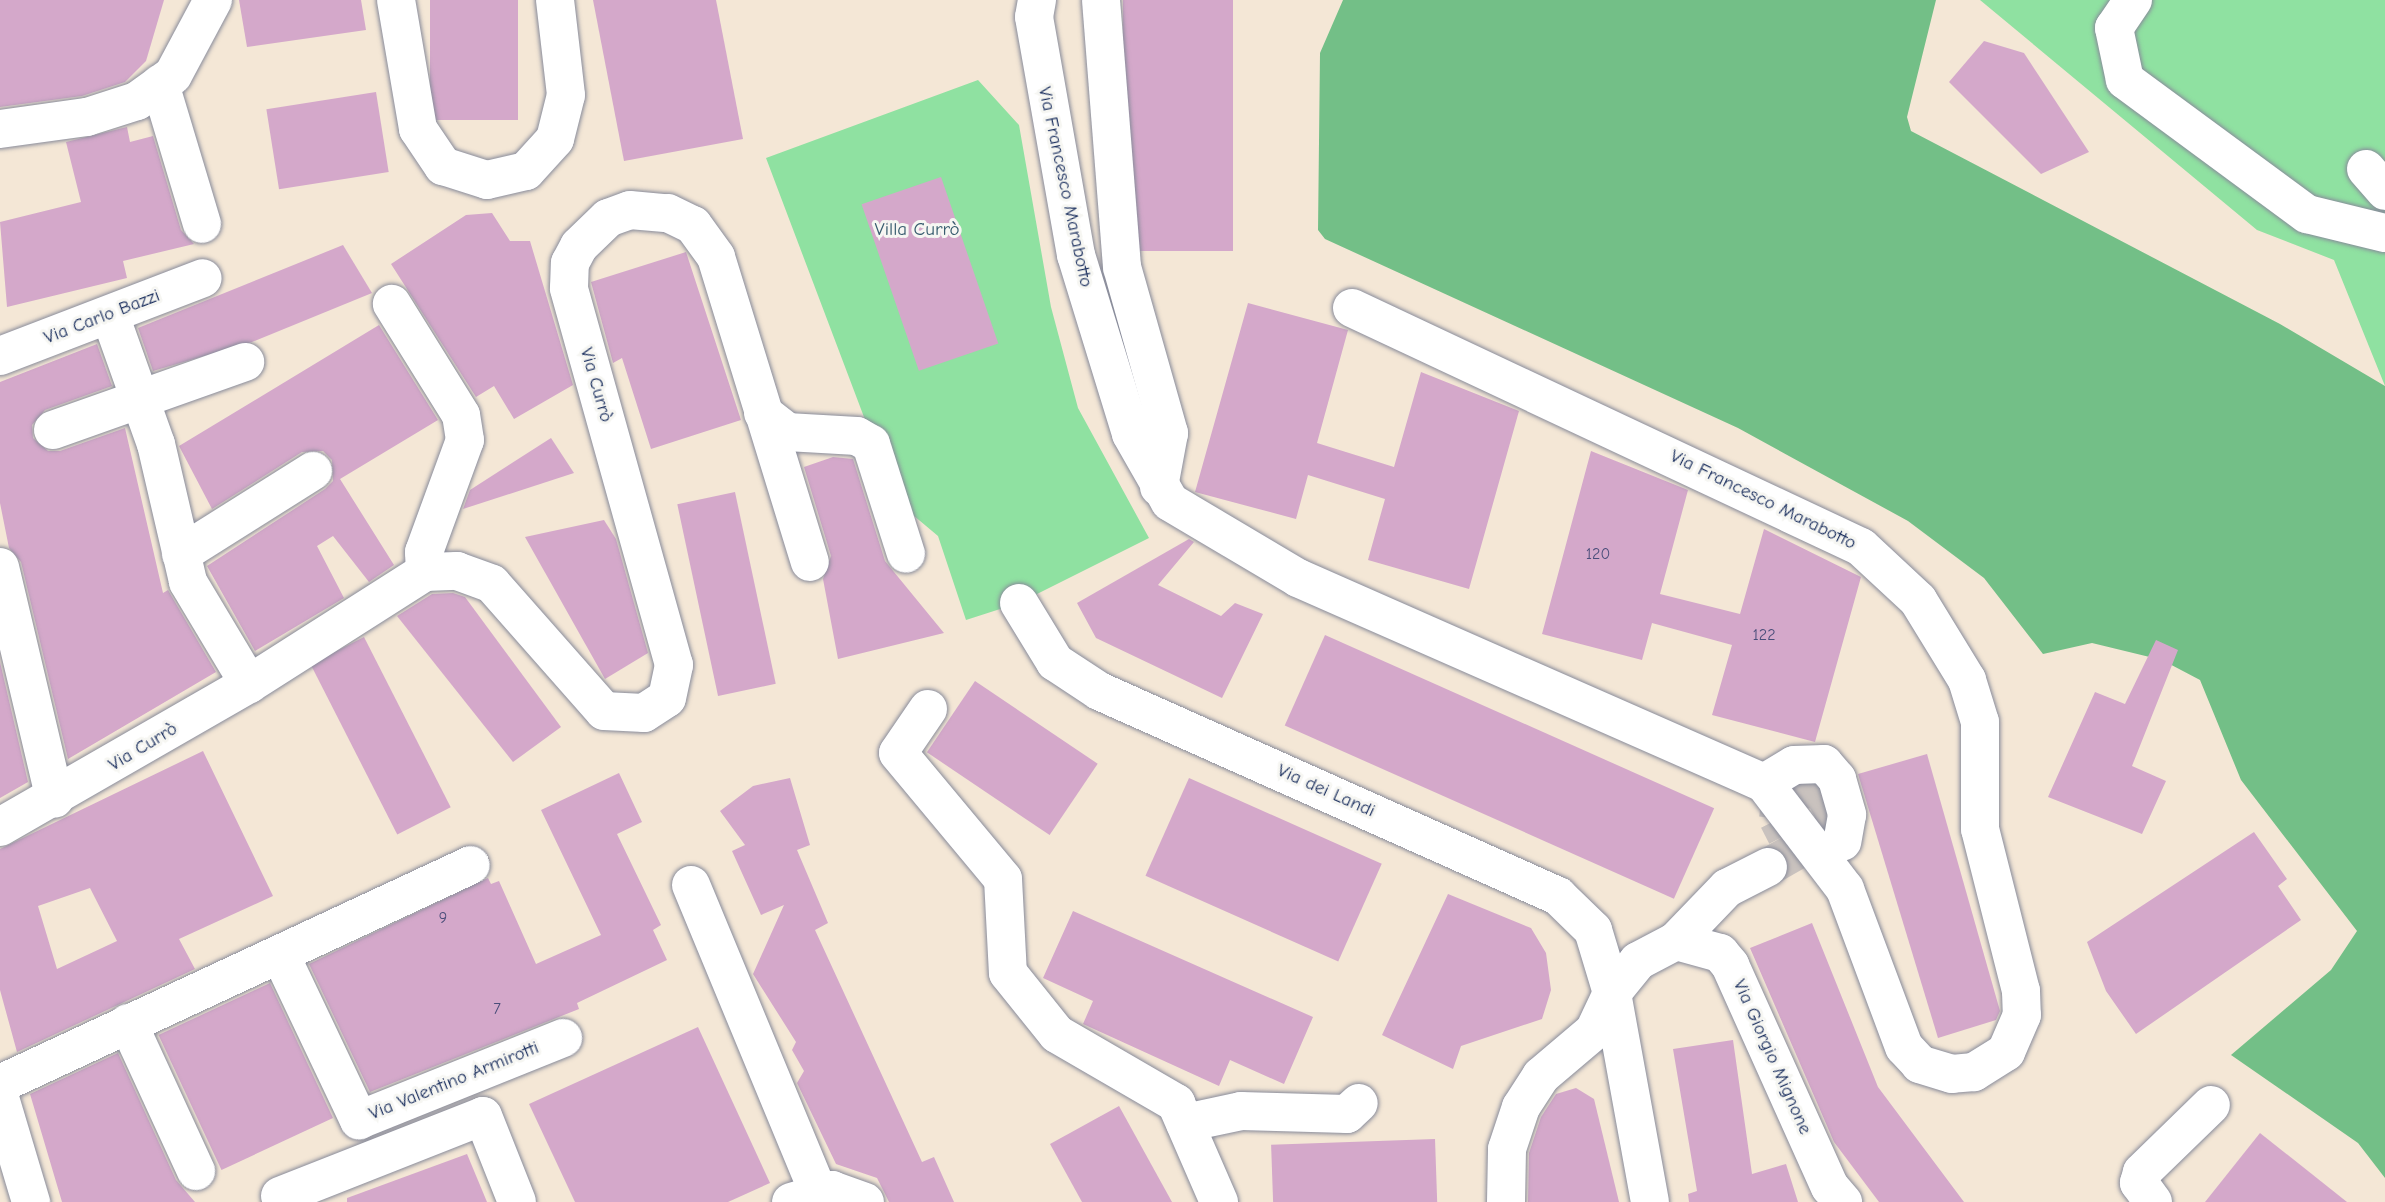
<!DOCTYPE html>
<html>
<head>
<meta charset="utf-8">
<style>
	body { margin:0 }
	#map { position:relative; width:2385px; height:1202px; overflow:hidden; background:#f4e7d6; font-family:"Comic Neue",sans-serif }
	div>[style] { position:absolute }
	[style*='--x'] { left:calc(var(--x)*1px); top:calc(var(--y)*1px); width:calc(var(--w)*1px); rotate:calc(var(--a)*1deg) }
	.green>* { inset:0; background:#8fe1a1 }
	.forest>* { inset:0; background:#73bf87 }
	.building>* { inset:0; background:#d4a8ca; transform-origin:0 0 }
	.minor-tunnel>* { height:38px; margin-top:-19px; transform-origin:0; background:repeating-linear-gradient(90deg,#c9c2be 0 38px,transparent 0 57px) }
	.roads { filter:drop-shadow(0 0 2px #888b9a) drop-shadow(0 0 2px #888b9a) }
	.minor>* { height:38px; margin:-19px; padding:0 19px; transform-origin:19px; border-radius:19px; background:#fff }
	span { translate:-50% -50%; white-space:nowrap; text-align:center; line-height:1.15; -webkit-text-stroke:6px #f6f6f2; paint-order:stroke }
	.number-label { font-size:16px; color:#494d79 }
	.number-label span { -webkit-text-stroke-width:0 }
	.street-label { font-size:19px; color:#1b2f5e }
	.park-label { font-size:19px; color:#385c6f }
</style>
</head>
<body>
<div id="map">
	<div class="green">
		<div style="clip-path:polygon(1980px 0,2385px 0,2385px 386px,2334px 260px,2257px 230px)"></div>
		<div style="clip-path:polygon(978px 80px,1019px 125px,1051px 307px,1078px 408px,1149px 538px,1019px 603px,966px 620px,938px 536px,907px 510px,867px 425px,766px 158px)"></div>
	</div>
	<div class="forest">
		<div style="clip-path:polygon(1343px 0,1936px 0,1907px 117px,1911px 131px,2280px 324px,2385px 386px,2385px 1178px,2358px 1143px,2231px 1055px,2331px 970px,2357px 931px,2241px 780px,2200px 680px,2162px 660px,2092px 643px,2043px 654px,1984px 578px,1908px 521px,1738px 428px,1325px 239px,1318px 230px,1320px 53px)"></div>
	</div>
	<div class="building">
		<div style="clip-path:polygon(0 0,164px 0,146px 61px,125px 82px,82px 96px,0 107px)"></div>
		<div style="clip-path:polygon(239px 0,361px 0,366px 30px,247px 47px)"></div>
		<div style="left:430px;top:0;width:88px;height:120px"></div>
		<div style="clip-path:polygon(593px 0,716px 0,743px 139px,624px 161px)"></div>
		<div style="left:1123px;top:0;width:110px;height:251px"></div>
		<div style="clip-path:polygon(1984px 41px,2024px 53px,2089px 152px,2041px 174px,1949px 82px)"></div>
		<div style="left:376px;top:92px;width:81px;height:111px;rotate:81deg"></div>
		<div style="clip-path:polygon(127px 127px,130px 142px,153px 136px,181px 230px,194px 244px,123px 261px,127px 278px,7px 307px,0 222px,81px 202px,66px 142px)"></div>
		<div style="left:941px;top:177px;width:176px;height:84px;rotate:71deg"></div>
		<div style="clip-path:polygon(492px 213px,510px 241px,530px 241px,573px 385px,514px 419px,494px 386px,476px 397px,391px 264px,466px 215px)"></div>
		<div style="clip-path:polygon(343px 245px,372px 293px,252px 342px,153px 371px,138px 328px)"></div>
		<div style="clip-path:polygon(686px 252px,741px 420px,651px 449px,622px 358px,613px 363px,591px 282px)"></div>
		<div style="clip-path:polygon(1248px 303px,1348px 330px,1317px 443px,1394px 467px,1421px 372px,1519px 411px,1469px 589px,1368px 560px,1385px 499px,1308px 475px,1296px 519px,1195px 492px)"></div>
		<div style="clip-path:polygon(379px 325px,438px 420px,340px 479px,394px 565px,369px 582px,333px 536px,317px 546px,344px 598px,255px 651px,207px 566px,325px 489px,333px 481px,332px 460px,323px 451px,302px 452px,212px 509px,179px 446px)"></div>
		<div style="clip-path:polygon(97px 344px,112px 386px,45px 410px,32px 425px,33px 438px,48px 451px,60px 451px,125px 428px,163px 593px,168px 590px,216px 672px,68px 759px,21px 562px,9px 548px,0 503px,0 382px)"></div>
		<div style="clip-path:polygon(551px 438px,574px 473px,463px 509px,470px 490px)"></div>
		<div style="clip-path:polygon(1591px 451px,1688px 490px,1660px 594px,1740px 614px,1764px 529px,1861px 577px,1815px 742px,1712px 715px,1732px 645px,1652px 623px,1642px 660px,1542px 634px)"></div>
		<div style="clip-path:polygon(833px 457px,853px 459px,885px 561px,944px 633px,838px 659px,823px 579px,831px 556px,804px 467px)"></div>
		<div style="left:735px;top:492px;width:196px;height:59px;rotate:78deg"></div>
		<div style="clip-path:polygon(604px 520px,616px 539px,648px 653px,605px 679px,525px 537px)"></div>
		<div style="clip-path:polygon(1189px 539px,1194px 542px,1158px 585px,1221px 616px,1235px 603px,1263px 614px,1222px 698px,1096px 638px,1077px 603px)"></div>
		<div style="clip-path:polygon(453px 593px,465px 597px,561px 727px,513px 762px,397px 616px,432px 594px)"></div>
		<div style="left:1325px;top:635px;width:426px;height:99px;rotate:24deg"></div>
		<div style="left:364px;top:637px;width:191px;height:60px;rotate:63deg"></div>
		<div style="clip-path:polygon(2156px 640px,2178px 650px,2132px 766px,2166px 781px,2142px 834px,2048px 797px,2095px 692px,2125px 704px)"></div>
		<div style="clip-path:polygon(0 662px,28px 782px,0 798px)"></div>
		<div style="left:975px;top:681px;width:148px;height:86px;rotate:34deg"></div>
		<div style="clip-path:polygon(evenodd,203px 751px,273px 896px,179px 939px,195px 969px,17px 1052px,0 990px,0 849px,203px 751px,90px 888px,117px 941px,57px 969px,38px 906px,90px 888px)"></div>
		<div style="clip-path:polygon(1927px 754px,2000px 1011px,1996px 1020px,1938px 1038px,1858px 774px)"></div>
		<div style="clip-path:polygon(619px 773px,642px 822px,617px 834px,661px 925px,653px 930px,667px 960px,577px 1003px,579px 1009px,370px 1092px,309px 964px,488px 878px,491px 884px,499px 881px,536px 964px,601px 935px,541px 810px)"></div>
		<div style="clip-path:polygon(790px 778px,810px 845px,797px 850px,828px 923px,815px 930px,922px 1162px,934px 1157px,954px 1202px,889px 1202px,877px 1178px,836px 1164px,797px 1083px,804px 1071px,792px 1050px,796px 1042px,753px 974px,784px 905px,761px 915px,732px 851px,745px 845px,720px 811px,753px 786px)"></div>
		<div style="left:1189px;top:778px;width:211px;height:107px;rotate:24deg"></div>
		<div style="clip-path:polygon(2254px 832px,2287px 879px,2278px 886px,2301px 920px,2136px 1034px,2106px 991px,2087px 942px)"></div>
		<div style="clip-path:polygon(1448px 894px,1531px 928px,1546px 953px,1551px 990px,1542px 1019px,1461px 1046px,1453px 1069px,1382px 1035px)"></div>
		<div style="clip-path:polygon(1073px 911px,1313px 1017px,1284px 1084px,1230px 1060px,1219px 1086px,1083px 1024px,1093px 1001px,1043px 978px)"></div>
		<div style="clip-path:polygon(1812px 923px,1878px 1087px,1964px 1202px,1879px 1202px,1834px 1142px,1750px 948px)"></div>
		<div style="left:270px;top:983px;width:149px;height:123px;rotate:65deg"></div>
		<div style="clip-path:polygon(698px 1027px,770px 1183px,728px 1202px,575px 1202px,529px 1104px)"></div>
		<div style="clip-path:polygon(1733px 1040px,1752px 1174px,1786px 1164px,1798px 1202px,1689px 1202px,1688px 1194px,1697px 1191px,1673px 1049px)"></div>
		<div style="clip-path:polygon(118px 1053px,176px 1180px,195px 1202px,62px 1202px,30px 1094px)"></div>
		<div style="clip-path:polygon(1576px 1088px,1594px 1099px,1619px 1202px,1528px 1202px,1529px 1153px,1541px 1117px,1556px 1094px)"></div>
		<div style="clip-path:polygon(1119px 1106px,1172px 1202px,1082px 1202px,1050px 1144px)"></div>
		<div style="clip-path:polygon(2260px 1133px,2347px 1202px,2205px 1202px)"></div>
		<div style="left:1435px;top:1139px;width:63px;height:164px;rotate:88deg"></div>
		<div style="clip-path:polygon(467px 1154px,487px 1202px,347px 1202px,347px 1198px)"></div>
	</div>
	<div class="minor-tunnel">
		<div style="--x:1768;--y:867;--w:70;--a:-29.8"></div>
		<div style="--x:1829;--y:832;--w:17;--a:-65"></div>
		<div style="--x:1836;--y:817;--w:31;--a:-117"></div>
		<div style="--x:1822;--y:789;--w:32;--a:178"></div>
		<div style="--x:1790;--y:790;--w:16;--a:128"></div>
		<div style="--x:1780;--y:803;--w:16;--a:97"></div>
		<div style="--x:1778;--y:819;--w:18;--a:63"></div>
	</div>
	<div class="roads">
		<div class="minor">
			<div style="--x:396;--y:0;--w:131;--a:80.3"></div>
			<div style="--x:418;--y:129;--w:45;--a:56"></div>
			<div style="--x:443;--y:166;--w:46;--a:17.7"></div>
			<div style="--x:487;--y:180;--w:40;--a:-13"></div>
			<div style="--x:526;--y:171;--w:43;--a:-47.8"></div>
			<div style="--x:555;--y:139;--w:45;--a:-76"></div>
			<div style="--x:566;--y:95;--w:96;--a:-96.6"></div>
			<div style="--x:1037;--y:0;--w:17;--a:100"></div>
			<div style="--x:1034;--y:17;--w:242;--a:80"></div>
			<div style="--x:1076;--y:255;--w:187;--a:72.9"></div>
			<div style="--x:1131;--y:434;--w:78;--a:60.2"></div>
			<div style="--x:1170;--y:502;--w:149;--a:30.7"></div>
			<div style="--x:1298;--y:578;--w:509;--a:23.75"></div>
			<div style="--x:1764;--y:783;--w:35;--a:-31"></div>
			<div style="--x:1794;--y:765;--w:30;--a:-2"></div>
			<div style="--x:1824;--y:764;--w:20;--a:49"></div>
			<div style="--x:1837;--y:779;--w:37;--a:74"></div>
			<div style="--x:1847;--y:815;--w:27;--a:100"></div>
			<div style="--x:1101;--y:0;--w:268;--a:85.5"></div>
			<div style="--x:1122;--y:267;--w:173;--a:74.2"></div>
			<div style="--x:1169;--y:433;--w:55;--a:100.5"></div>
			<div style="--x:2133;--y:0;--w:34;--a:124"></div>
			<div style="--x:2114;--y:28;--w:53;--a:78.1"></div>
			<div style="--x:2125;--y:80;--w:226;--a:36.4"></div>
			<div style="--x:2307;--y:214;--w:80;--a:13.7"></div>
			<div style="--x:160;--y:84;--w:146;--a:73.3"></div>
			<div style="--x:0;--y:129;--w:88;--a:-7.9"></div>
			<div style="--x:87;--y:117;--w:52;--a:-17.7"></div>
			<div style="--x:137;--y:101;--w:44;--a:-35.8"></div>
			<div style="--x:173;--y:75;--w:85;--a:-61.9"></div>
			<div style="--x:2366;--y:169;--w:29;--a:49"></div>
			<div style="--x:1352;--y:308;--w:562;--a:25.15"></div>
			<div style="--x:1861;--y:547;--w:78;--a:42.9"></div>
			<div style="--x:1918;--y:600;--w:94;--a:58.5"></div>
			<div style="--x:1967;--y:680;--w:44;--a:72.8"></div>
			<div style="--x:1980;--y:722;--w:107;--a:90"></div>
			<div style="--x:1980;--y:829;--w:167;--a:75.8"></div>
			<div style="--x:2021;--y:991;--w:24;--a:88"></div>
			<div style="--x:2022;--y:1015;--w:40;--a:113.4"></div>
			<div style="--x:2006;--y:1052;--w:38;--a:148"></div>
			<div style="--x:1974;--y:1072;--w:22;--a:175"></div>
			<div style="--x:1952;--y:1074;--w:34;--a:-163"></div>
			<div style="--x:1920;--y:1064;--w:23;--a:-133"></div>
			<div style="--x:1904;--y:1047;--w:169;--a:-110.5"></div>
			<div style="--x:1845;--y:889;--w:133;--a:-127.4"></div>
			<div style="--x:110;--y:315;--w:137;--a:70.4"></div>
			<div style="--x:156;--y:444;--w:142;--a:76.9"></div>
			<div style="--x:188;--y:582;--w:119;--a:59.1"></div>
			<div style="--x:0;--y:356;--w:217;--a:-21"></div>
			<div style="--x:763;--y:413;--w:31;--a:38"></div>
			<div style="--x:787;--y:432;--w:70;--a:3.3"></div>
			<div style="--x:857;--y:436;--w:16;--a:30"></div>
			<div style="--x:871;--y:444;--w:115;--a:72.3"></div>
			<div style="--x:53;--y:430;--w:204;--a:-19.5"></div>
			<div style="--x:181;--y:554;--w:156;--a:-32.2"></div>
			<div style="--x:0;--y:567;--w:238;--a:76.7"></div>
			<div style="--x:425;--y:572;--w:32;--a:-2"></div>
			<div style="--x:457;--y:571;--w:37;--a:20"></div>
			<div style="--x:492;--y:584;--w:169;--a:48.6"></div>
			<div style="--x:604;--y:711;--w:40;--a:2.9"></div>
			<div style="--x:644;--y:713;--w:27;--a:-33"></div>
			<div style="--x:667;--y:698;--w:34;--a:-78"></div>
			<div style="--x:674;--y:665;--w:391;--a:-105.6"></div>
			<div style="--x:569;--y:288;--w:25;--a:-88"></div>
			<div style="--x:570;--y:263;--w:19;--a:-62"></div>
			<div style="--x:579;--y:246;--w:40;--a:-44"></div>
			<div style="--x:608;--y:218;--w:23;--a:-20"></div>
			<div style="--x:630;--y:210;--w:38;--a:5"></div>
			<div style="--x:668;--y:213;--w:28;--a:26"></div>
			<div style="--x:693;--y:225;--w:39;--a:54"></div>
			<div style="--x:716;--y:257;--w:319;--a:72.9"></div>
			<div style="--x:1019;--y:603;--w:69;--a:58.6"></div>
			<div style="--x:1055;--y:662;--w:53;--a:33.4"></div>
			<div style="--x:1099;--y:691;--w:503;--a:24.07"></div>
			<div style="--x:1558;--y:896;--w:49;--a:44.2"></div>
			<div style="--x:1593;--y:930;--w:66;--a:73.2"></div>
			<div style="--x:928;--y:709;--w:53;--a:124.3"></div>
			<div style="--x:898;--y:753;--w:164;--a:50.2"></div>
			<div style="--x:1003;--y:879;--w:94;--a:87"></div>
			<div style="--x:1008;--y:973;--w:78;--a:51.2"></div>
			<div style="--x:1057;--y:1034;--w:138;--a:30.1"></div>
			<div style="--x:1176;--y:1103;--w:108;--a:66.5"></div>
			<div style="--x:0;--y:827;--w:287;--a:-29.9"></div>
			<div style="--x:249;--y:684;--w:209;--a:-32.5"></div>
			<div style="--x:425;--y:572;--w:20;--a:-93"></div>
			<div style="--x:424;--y:552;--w:119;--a:-69.9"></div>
			<div style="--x:465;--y:440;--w:25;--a:-99"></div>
			<div style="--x:461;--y:415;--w:131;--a:-121.9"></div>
			<div style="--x:691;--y:885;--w:331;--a:67.5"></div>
			<div style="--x:1676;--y:941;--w:46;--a:15.3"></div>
			<div style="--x:1720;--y:953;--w:16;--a:50"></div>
			<div style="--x:1730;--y:965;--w:243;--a:65.8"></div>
			<div style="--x:1830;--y:1187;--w:20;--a:49"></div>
			<div style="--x:281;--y:956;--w:182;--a:64.6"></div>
			<div style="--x:359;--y:1120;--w:220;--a:-21.9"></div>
			<div style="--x:1612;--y:993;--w:41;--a:-50.9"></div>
			<div style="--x:1638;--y:961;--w:43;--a:-27.8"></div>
			<div style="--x:1676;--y:941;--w:74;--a:-46.1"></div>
			<div style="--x:1727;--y:888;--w:46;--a:-27.1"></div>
			<div style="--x:128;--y:1023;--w:163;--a:65.3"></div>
			<div style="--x:0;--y:1084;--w:519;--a:-24.94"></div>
			<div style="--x:0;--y:1098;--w:109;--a:73.4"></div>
			<div style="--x:1185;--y:1123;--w:57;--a:-12.1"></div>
			<div style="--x:1241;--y:1111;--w:106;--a:1.6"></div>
			<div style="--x:1347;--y:1114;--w:16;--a:-43"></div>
			<div style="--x:280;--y:1196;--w:218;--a:-21.5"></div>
			<div style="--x:483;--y:1116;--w:92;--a:68.4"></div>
			<div style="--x:791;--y:1202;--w:43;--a:-16.3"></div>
			<div style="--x:832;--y:1190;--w:35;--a:20"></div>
			<div style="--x:1506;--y:1202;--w:53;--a:-88.9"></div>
			<div style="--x:1507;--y:1149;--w:44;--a:-71.6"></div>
			<div style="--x:1521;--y:1107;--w:37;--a:-57"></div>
			<div style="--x:1541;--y:1076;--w:70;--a:-40.3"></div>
			<div style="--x:1594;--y:1031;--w:42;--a:-64.7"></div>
			<div style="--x:1612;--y:993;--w:212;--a:79.7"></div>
			<div style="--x:2153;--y:1202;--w:24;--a:-126"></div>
			<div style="--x:2139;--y:1183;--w:11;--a:-75"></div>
			<div style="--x:2142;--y:1172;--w:96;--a:-44.2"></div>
		</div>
	</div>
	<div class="number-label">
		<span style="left:1598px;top:554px">120</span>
		<span style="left:1764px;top:635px">122</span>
		<span style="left:443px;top:918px">9</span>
		<span style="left:497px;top:1009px">7</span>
	</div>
	<div class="street-label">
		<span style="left:1065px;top:187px;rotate:78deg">Via Francesco Marabotto</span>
		<span style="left:102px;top:317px;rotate:-21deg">Via Carlo Bazzi</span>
		<span style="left:596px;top:385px;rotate:74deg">Via Currò</span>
		<span style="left:1763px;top:500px;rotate:26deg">Via Francesco Marabotto</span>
		<span style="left:143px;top:747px;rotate:-31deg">Via Currò</span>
		<span style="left:1326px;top:791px;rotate:24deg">Via dei Landi</span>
		<span style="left:1772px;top:1057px;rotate:66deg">Via Giorgio Mignone</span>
		<span style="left:454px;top:1081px;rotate:-22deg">Via Valentino Armirotti</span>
	</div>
	<div class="park-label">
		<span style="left:917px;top:230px">Villa Currò</span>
	</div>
</div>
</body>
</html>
